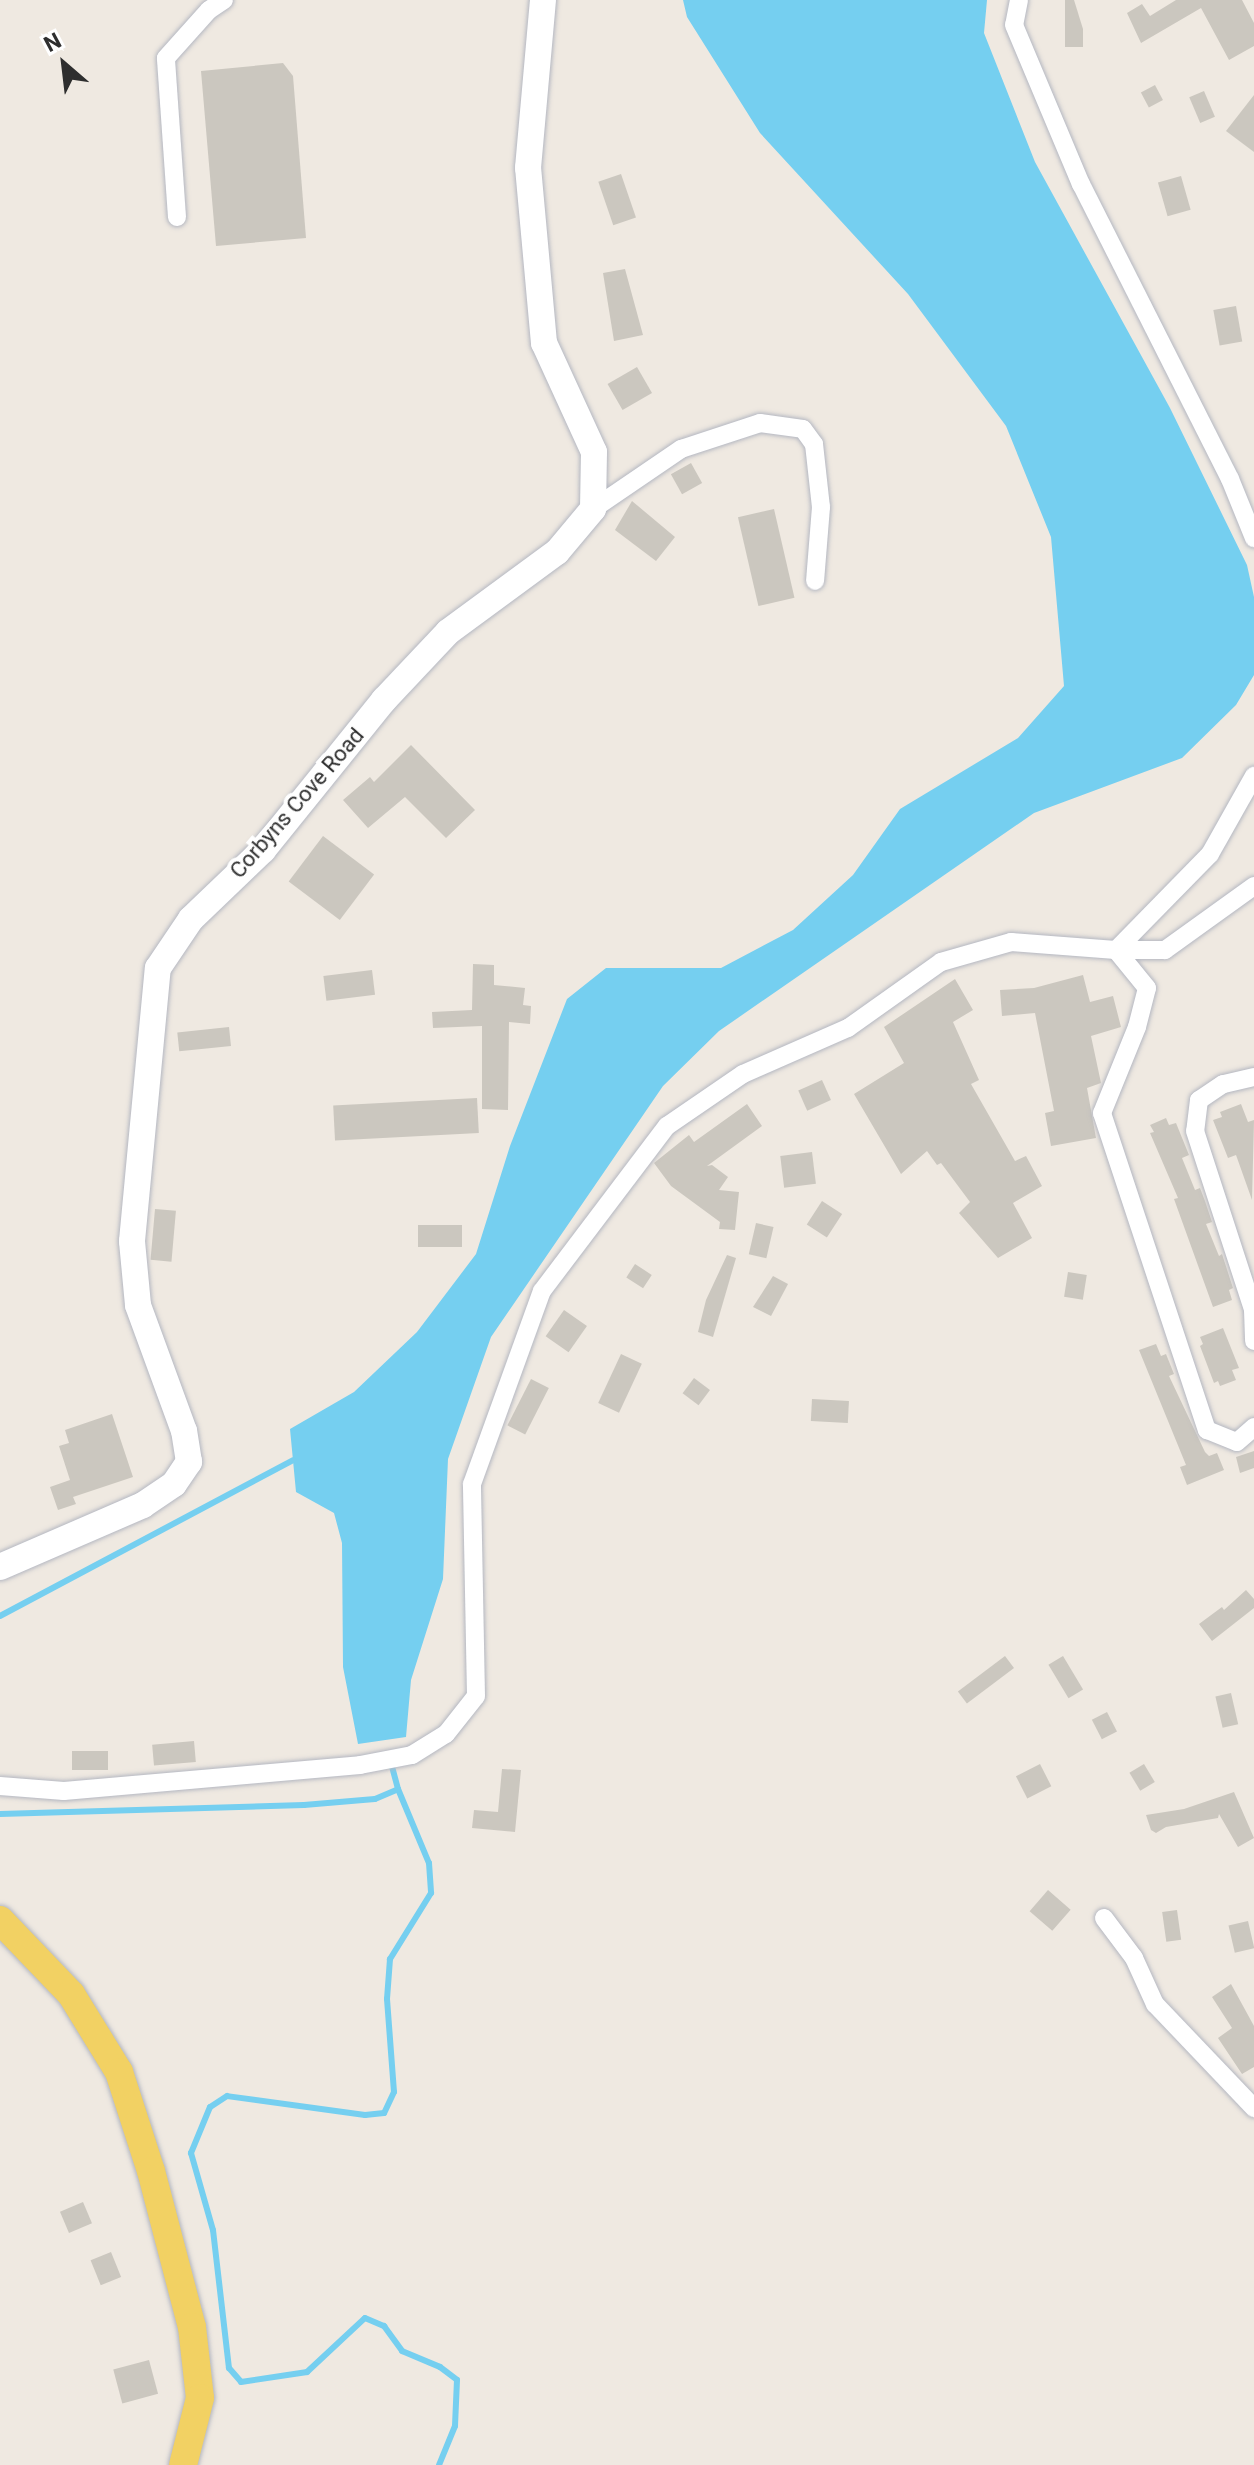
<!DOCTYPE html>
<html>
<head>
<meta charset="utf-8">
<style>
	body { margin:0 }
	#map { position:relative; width:1254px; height:2465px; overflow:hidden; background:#efe9e1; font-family:Roboto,sans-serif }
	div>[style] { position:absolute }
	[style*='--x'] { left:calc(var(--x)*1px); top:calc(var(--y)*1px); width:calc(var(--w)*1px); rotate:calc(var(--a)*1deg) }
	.water>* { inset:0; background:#75cff0 }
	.stream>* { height:6px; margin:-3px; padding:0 3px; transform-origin:3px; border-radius:3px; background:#75cff0 }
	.building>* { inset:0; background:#cbc7bf; transform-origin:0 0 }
	.roads { filter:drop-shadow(0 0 2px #b4b7c1) drop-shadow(0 0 2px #b4b7c1) }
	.street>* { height:18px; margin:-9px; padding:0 9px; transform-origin:9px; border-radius:9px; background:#fff }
	.secondary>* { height:26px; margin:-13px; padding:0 13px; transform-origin:13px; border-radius:13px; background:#fff }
	.primary>* { height:28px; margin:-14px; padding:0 14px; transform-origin:14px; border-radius:14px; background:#f2d163 }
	span { translate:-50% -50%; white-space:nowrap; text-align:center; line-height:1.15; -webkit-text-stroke:8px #fff; paint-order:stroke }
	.street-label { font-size:22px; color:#2e2e2e }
	.north { position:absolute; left:24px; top:24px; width:80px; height:80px; -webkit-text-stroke:6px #fff; paint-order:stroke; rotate:332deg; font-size:22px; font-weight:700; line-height:32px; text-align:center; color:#2e2e2e }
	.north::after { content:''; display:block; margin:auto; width:28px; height:36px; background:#2e2e2e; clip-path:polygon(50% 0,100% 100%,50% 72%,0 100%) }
</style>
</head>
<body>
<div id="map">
	<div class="water">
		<div style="clip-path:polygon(683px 0,987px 0,984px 33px,1035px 162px,1170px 408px,1247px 565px,1254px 597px,1254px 675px,1236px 705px,1182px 758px,1034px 813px,719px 1031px,663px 1086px,491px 1337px,448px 1459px,443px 1579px,411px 1680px,406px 1737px,358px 1744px,343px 1667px,342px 1543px,334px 1513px,296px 1492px,290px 1429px,354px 1392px,417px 1332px,476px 1254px,510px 1146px,567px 999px,606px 968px,721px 968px,793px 930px,853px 875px,900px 809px,1018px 738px,1064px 686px,1051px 537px,1006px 426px,908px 294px,760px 133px,687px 17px)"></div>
	</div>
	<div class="stream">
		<div style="--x:0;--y:1616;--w:332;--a:-28"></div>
		<div style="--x:398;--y:1789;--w:80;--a:67.3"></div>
		<div style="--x:429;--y:1863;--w:30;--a:86"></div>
		<div style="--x:431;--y:1893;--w:78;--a:121.8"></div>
		<div style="--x:390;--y:1959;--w:40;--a:94.3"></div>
		<div style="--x:387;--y:1999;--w:93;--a:85.7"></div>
		<div style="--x:394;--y:2092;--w:23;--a:115"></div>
		<div style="--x:384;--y:2113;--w:19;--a:174"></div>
		<div style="--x:365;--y:2115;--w:139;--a:-172.2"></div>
		<div style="--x:227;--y:2096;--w:20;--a:147"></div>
		<div style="--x:210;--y:2107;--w:50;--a:112.4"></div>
		<div style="--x:191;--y:2153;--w:80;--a:74.1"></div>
		<div style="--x:213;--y:2230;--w:139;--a:83.4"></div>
		<div style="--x:229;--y:2368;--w:18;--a:49"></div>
		<div style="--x:241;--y:2382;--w:67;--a:-8.6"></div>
		<div style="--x:307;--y:2372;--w:79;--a:-43"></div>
		<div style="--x:365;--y:2318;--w:21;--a:23"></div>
		<div style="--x:384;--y:2326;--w:31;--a:54"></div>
		<div style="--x:402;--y:2351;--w:41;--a:22.8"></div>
		<div style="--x:440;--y:2367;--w:21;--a:37"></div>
		<div style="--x:457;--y:2380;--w:46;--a:92.5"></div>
		<div style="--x:455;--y:2426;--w:42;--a:112.3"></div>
		<div style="--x:0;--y:1814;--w:304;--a:-1.7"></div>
		<div style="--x:304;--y:1805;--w:71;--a:-4.8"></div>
		<div style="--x:375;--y:1799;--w:25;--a:-23"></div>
		<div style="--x:398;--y:1789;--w:23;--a:-105"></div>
	</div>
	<div class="building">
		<div style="clip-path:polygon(1065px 0,1074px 0,1083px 29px,1083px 47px,1065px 47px)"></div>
		<div style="clip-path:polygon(1176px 0,1242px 0,1254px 23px,1254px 46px,1229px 60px,1201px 8px,1141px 43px,1127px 13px,1142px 4px,1150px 16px)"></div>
		<div style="clip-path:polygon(283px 63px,293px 76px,306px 238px,216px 246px,201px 71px)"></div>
		<div style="left:1155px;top:85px;width:17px;height:16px;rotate:62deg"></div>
		<div style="left:1204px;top:91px;width:28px;height:16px;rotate:67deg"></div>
		<div style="clip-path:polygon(1254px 95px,1254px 152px,1226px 131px)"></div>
		<div style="left:621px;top:174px;width:46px;height:24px;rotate:71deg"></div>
		<div style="left:1181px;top:176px;width:35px;height:24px;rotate:74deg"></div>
		<div style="clip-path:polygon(625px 269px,643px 335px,614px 341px,603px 273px)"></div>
		<div style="left:1236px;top:306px;width:36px;height:23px;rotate:80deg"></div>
		<div style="left:637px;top:367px;width:30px;height:34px;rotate:60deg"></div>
		<div style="left:691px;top:463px;width:23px;height:23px;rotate:61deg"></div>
		<div style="clip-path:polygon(632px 501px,675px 537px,656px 561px,615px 530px)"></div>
		<div style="left:774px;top:509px;width:91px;height:37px;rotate:77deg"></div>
		<div style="clip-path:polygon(411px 745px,475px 810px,446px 838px,405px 797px,368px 828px,343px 800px,370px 777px,374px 782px)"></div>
		<div style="left:323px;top:836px;width:64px;height:57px;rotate:37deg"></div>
		<div style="clip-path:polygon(473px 964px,494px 965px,494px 985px,525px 988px,523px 1005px,531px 1006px,530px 1024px,509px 1022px,508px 1110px,482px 1109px,482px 1026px,433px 1028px,432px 1012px,472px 1010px)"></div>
		<div style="left:372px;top:970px;width:25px;height:49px;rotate:83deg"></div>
		<div style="clip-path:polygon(1083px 975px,1090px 1002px,1113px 996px,1121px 1027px,1091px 1036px,1101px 1083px,1087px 1088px,1096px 1138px,1051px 1146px,1045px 1113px,1054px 1111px,1035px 1013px,1002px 1016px,1000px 990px,1034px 988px)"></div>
		<div style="clip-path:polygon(955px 979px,973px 1010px,953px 1022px,979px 1080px,971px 1084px,1015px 1161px,1026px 1156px,1042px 1186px,1013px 1203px,1032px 1238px,998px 1258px,959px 1213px,970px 1202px,941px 1163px,937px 1165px,927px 1151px,901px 1174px,854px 1094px,904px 1063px,884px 1027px)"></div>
		<div style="left:229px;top:1027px;width:19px;height:52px;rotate:84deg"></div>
		<div style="left:822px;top:1080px;width:22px;height:26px;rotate:66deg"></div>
		<div style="left:477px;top:1098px;width:35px;height:144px;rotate:87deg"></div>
		<div style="clip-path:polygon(747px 1104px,762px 1126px,707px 1166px,712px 1165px,728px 1177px,719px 1190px,739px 1192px,735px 1230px,719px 1229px,720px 1222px,671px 1186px,654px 1163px,689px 1135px,694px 1142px)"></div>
		<div style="clip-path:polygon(1241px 1104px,1248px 1122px,1254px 1120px,1252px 1200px,1236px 1155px,1228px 1158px,1213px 1120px,1222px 1117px,1220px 1112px)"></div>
		<div style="clip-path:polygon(1166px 1118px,1169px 1125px,1176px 1123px,1189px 1155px,1182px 1158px,1195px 1190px,1200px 1188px,1205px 1201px,1212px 1222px,1206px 1224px,1219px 1256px,1222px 1254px,1233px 1288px,1229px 1290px,1232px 1300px,1213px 1307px,1174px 1199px,1178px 1198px,1150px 1133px,1154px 1132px,1150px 1125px)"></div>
		<div style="left:812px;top:1152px;width:32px;height:32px;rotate:83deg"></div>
		<div style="left:822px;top:1201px;width:24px;height:28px;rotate:33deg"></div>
		<div style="left:155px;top:1209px;width:21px;height:51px;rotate:5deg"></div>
		<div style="left:756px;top:1223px;width:18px;height:32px;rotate:13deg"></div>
		<div style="left:418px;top:1225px;width:44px;height:22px"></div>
		<div style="clip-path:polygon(727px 1255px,736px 1258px,713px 1337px,698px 1332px,706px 1300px)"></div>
		<div style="left:635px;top:1264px;width:20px;height:16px;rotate:33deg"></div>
		<div style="left:1068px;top:1272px;width:19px;height:25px;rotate:9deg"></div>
		<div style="clip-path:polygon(773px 1276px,788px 1284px,771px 1316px,753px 1307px)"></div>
		<div style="left:564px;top:1310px;width:28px;height:32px;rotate:35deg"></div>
		<div style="clip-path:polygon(1223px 1328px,1239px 1368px,1232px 1370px,1236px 1380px,1220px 1386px,1218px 1381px,1214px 1383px,1200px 1346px,1203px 1344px,1200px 1337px)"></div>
		<div style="clip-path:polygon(1156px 1344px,1161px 1356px,1166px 1354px,1174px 1374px,1169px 1376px,1205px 1452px,1209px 1456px,1217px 1453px,1224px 1470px,1187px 1485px,1180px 1467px,1186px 1465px,1139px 1350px)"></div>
		<div style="left:621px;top:1354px;width:23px;height:54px;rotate:25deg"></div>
		<div style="left:694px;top:1378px;width:20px;height:19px;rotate:37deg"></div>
		<div style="left:531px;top:1379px;width:20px;height:52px;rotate:27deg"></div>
		<div style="left:812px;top:1399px;width:37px;height:22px;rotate:3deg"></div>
		<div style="clip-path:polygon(112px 1414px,133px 1477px,73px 1497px,76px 1504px,58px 1510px,50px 1487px,70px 1480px,59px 1446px,69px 1443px,65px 1430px)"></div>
		<div style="clip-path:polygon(1254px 1451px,1254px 1468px,1240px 1473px,1236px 1457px)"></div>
		<div style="clip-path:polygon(1246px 1590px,1254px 1599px,1254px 1608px,1212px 1641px,1199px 1624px,1222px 1607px,1224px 1610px)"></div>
		<div style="left:1005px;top:1656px;width:15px;height:59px;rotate:53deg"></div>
		<div style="left:1063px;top:1656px;width:39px;height:17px;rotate:59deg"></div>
		<div style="left:1231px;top:1693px;width:32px;height:16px;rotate:77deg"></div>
		<div style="left:1107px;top:1712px;width:22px;height:17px;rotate:63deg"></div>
		<div style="left:194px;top:1741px;width:21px;height:42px;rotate:85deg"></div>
		<div style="left:108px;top:1751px;width:19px;height:36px;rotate:90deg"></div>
		<div style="left:1040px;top:1764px;width:25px;height:27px;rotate:63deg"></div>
		<div style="left:1144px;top:1764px;width:21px;height:17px;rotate:59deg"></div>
		<div style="clip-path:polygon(502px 1769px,521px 1770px,515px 1832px,472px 1828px,474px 1810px,498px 1812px)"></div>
		<div style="clip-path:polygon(1234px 1792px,1254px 1838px,1238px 1847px,1219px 1814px,1218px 1818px,1166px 1827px,1156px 1833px,1151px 1830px,1146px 1815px,1184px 1809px)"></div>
		<div style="left:1048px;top:1890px;width:30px;height:28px;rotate:41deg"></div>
		<div style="left:1177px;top:1910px;width:30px;height:15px;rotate:82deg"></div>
		<div style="left:1248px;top:1921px;width:28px;height:20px;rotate:77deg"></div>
		<div style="clip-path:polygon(1231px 1984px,1254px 2026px,1254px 2067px,1242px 2074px,1218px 2038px,1232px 2028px,1212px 1997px)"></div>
		<div style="left:83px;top:2202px;width:23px;height:25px;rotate:67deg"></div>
		<div style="left:111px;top:2252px;width:27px;height:22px;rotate:68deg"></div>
		<div style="left:149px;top:2360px;width:35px;height:37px;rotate:75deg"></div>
	</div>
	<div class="roads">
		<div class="street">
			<div style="--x:1019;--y:0;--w:25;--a:101"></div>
			<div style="--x:1014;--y:25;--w:173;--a:67.2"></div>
			<div style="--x:1081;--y:184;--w:330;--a:63.2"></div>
			<div style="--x:1230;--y:479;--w:64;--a:67.9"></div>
			<div style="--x:177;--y:217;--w:159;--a:-94"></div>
			<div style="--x:166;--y:58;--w:64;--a:-48.1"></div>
			<div style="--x:209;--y:10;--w:18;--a:-34"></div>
			<div style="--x:593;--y:509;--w:107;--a:-34.3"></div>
			<div style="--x:681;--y:449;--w:83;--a:-18.2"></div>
			<div style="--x:760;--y:423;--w:43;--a:7.9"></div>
			<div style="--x:803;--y:429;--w:19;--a:54"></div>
			<div style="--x:814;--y:444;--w:63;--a:83.7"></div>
			<div style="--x:821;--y:507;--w:74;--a:94.6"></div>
			<div style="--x:1254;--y:886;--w:110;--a:144.3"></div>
			<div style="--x:1165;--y:950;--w:49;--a:180"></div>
			<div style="--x:1116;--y:950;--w:49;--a:50.8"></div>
			<div style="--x:1147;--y:988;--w:40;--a:104.4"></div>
			<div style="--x:1137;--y:1027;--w:93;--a:112.1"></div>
			<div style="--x:1102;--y:1113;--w:334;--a:71.7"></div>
			<div style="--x:1207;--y:1430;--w:32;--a:22"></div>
			<div style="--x:1237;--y:1442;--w:23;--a:-41"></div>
			<div style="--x:1254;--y:1077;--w:32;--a:167"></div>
			<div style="--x:1223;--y:1084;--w:29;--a:146"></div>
			<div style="--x:1199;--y:1100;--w:31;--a:97"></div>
			<div style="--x:1195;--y:1131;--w:188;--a:72"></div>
			<div style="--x:1253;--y:1310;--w:31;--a:88"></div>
			<div style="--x:0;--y:1786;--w:64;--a:4.5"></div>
			<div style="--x:64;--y:1791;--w:297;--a:-5"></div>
			<div style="--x:360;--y:1765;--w:53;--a:-10.9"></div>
			<div style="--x:412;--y:1755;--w:40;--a:-32"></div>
			<div style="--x:446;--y:1734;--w:48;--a:-51.7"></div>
			<div style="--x:476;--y:1696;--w:212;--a:-91.1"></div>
			<div style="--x:472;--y:1484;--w:205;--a:-70.1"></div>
			<div style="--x:542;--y:1291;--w:207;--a:-52.9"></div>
			<div style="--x:667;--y:1126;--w:92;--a:-34.4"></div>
			<div style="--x:743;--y:1074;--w:115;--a:-23.7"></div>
			<div style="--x:848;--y:1028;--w:114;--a:-35.4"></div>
			<div style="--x:941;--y:962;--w:73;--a:-15.9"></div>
			<div style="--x:1011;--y:942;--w:105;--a:4.4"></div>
			<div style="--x:1116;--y:950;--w:134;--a:-45.6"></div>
			<div style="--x:1210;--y:854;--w:90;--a:-60.6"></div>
			<div style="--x:1104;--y:1918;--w:50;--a:53.1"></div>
			<div style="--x:1134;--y:1958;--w:51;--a:65.5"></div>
			<div style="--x:1155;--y:2004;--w:144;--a:46.4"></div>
		</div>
		<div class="secondary">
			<div style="--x:0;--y:1567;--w:156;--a:-23.4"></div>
			<div style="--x:143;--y:1505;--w:37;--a:-34"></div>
			<div style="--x:174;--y:1484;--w:27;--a:-56"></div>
			<div style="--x:189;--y:1462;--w:31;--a:-99"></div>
			<div style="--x:184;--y:1431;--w:134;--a:-110.1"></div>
			<div style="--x:138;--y:1305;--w:64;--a:-95.4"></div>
			<div style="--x:132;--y:1241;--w:274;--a:-84.6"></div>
			<div style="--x:158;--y:968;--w:59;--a:-56"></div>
			<div style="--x:191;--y:919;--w:100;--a:-43.8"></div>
			<div style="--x:263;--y:850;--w:193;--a:-51.1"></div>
			<div style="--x:384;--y:700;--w:93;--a:-46.7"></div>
			<div style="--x:448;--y:632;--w:135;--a:-36.3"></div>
			<div style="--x:557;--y:552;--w:56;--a:-50.1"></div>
			<div style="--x:593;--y:509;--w:57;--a:-89"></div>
			<div style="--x:594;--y:452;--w:120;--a:-114.6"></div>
			<div style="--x:544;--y:343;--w:176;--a:-95.2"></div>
			<div style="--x:528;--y:168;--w:169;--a:-84.9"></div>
		</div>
		<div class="primary">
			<div style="--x:0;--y:1920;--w:103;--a:46.2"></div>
			<div style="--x:71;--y:1994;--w:92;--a:58.4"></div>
			<div style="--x:119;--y:2072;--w:104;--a:72.1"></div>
			<div style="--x:151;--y:2171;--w:161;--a:75.3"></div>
			<div style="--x:192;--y:2327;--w:71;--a:83.6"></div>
			<div style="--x:200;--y:2398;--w:69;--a:104.2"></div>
		</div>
	</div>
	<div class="street-label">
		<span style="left:297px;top:803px;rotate:-49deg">Corbyns Cove Road</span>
	</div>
	<div class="north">N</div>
</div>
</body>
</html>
